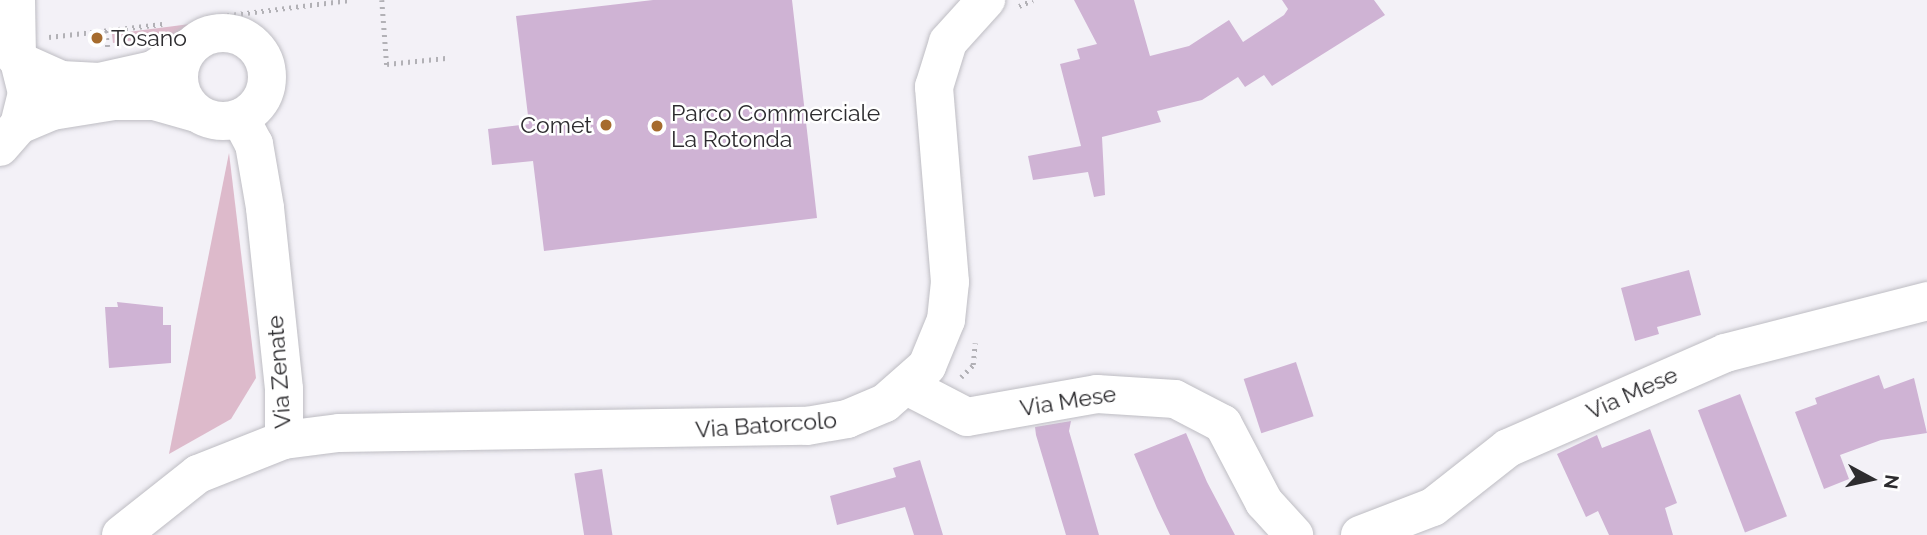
<!DOCTYPE html>
<html>
<head>
<meta charset="utf-8">
<style>
	body { margin:0 }
	#map { position:relative; width:1927px; height:535px; overflow:hidden; background:#f3f1f7; font-family:Raleway,sans-serif }
	div>[style] { position:absolute }
	[style*='--x'] { left:calc(var(--x)*1px); top:calc(var(--y)*1px); width:calc(var(--w)*1px); rotate:calc(var(--a)*1deg) }
	.green>* { inset:0; background:#ddbacb }
	.building>* { inset:0; background:#cfb3d4; transform-origin:0 0 }
	.path>* { height:4.5px; margin-top:-2.25px; transform-origin:0; background:repeating-linear-gradient(90deg,#b2b1b6 0 2px,transparent 0 7px) }
	.roads { filter:drop-shadow(0 0 2px #bebdc3) drop-shadow(0 0 2px #bebdc3) }
	.minor>* { height:38px; margin:-19px; padding:0 19px; transform-origin:19px; border-radius:19px; background:#fff }
	.minor>.ring { margin:-19px; padding:0; box-sizing:content-box; background:none; border:38px solid #fff; border-radius:50% }
	.dots>* { width:19px; height:19px; translate:-50% -50%; box-sizing:border-box; border:4px solid #fff; border-radius:50% }
	span { translate:-50% -50%; white-space:nowrap; text-align:center; line-height:1.15; -webkit-text-stroke:5px #fff; paint-order:stroke }
	.poi-label { font-size:23px; color:#2d2c2f }
	.left { translate:0 -50%; text-align:left }
	.right { translate:-100% -50%; text-align:right }
	.street-label { font-size:23px; color:#2d2c2f }
	.north { position:absolute; left:1836px; top:444px; width:70px; height:70px; -webkit-text-stroke:5px #fff; paint-order:stroke; rotate:98deg; font-size:19px; font-weight:700; line-height:28px; text-align:center; color:#2d2c2f }
	.north::after { content:''; display:block; margin:auto; width:24px; height:32px; background:#2d2c2f; clip-path:polygon(50% 0,100% 100%,50% 72%,0 100%) }
</style>
</head>
<body>
<div id="map">
	<div class="green">
		<div style="clip-path:polygon(198px 23px,182px 34px,113px 43px,112px 34px)"></div>
		<div style="clip-path:polygon(229px 153px,256px 378px,231px 419px,169px 454px)"></div>
	</div>
	<div class="building">
		<div style="clip-path:polygon(653px 0,792px 0,817px 218px,544px 251px,533px 161px,492px 165px,488px 129px,529px 124px,516px 16px)"></div>
		<div style="clip-path:polygon(1074px 0,1134px 0,1150px 56px,1189px 46px,1229px 20px,1243px 42px,1284px 15px,1288px 9px,1282px 0,1374px 0,1385px 15px,1272px 86px,1264px 75px,1245px 87px,1238px 77px,1202px 100px,1157px 111px,1161px 122px,1102px 137px,1105px 195px,1094px 197px,1088px 172px,1033px 180px,1028px 156px,1081px 146px,1060px 64px,1080px 59px,1077px 49px,1097px 44px)"></div>
		<div style="clip-path:polygon(1689px 270px,1701px 315px,1657px 327px,1659px 334px,1635px 341px,1621px 288px)"></div>
		<div style="clip-path:polygon(117px 302px,163px 307px,163px 325px,171px 325px,171px 363px,109px 368px,105px 307px,118px 307px)"></div>
		<div style="left:1296px;top:362px;width:57px;height:55px;rotate:72deg"></div>
		<div style="clip-path:polygon(1879px 375px,1884px 389px,1914px 378px,1927px 433px,1881px 440px,1840px 455px,1849px 479px,1824px 489px,1795px 412px,1817px 404px,1815px 398px)"></div>
		<div style="left:1740px;top:394px;width:131px;height:45px;rotate:69deg"></div>
		<div style="clip-path:polygon(1071px 421px,1069px 431px,1099px 535px,1066px 535px,1036px 435px,1035px 427px)"></div>
		<div style="clip-path:polygon(1650px 429px,1677px 503px,1665px 508px,1673px 535px,1609px 535px,1598px 511px,1586px 517px,1557px 454px,1597px 435px,1602px 448px)"></div>
		<div style="clip-path:polygon(1186px 433px,1207px 482px,1235px 535px,1170px 535px,1157px 508px,1134px 454px)"></div>
		<div style="clip-path:polygon(920px 460px,943px 535px,914px 535px,905px 507px,837px 525px,830px 496px,896px 477px,893px 468px)"></div>
		<div style="left:602px;top:469px;width:67px;height:28px;rotate:81deg"></div>
	</div>
	<div class="path">
		<div style="--x:382;--y:0;--w:66;--a:85.7"></div>
		<div style="--x:1019;--y:6;--w:15;--a:-23"></div>
		<div style="--x:206;--y:18;--w:145;--a:-7.1"></div>
		<div style="--x:106;--y:31;--w:16;--a:83"></div>
		<div style="--x:49;--y:37;--w:114;--a:-6.6"></div>
		<div style="--x:387;--y:64;--w:59;--a:-5.8"></div>
		<div style="--x:961;--y:377;--w:17;--a:-45"></div>
		<div style="--x:973;--y:365;--w:22;--a:-85"></div>
	</div>
	<div class="roads">
		<div class="minor">
			<div style="--x:16;--y:0;--w:58;--a:89"></div>
			<div class="ring" style="left:179px;top:33px;width:50px;height:50px"></div>
			<div style="--x:0;--y:40;--w:28;--a:48"></div>
			<div style="--x:19;--y:61;--w:33;--a:76"></div>
			<div style="--x:27;--y:93;--w:33;--a:104"></div>
			<div style="--x:19;--y:125;--w:29;--a:131"></div>
			<div style="--x:19;--y:61;--w:46;--a:24.3"></div>
			<div style="--x:61;--y:80;--w:38;--a:3"></div>
			<div style="--x:99;--y:82;--w:55;--a:-12.5"></div>
			<div style="--x:153;--y:70;--w:44;--a:-31.9"></div>
			<div style="--x:240;--y:118;--w:30;--a:62"></div>
			<div style="--x:254;--y:144;--w:65;--a:80.2"></div>
			<div style="--x:265;--y:208;--w:182;--a:84"></div>
			<div style="--x:284;--y:389;--w:51;--a:90"></div>
			<div style="--x:19;--y:125;--w:36;--a:-23"></div>
			<div style="--x:52;--y:111;--w:63;--a:-9.2"></div>
			<div style="--x:114;--y:101;--w:40;--a:0"></div>
			<div style="--x:154;--y:101;--w:44;--a:15.9"></div>
			<div style="--x:909;--y:387;--w:65;--a:27.3"></div>
			<div style="--x:967;--y:417;--w:132;--a:-10"></div>
			<div style="--x:1097;--y:394;--w:78;--a:3.7"></div>
			<div style="--x:1175;--y:399;--w:54;--a:27.5"></div>
			<div style="--x:1223;--y:424;--w:88;--a:62.3"></div>
			<div style="--x:1264;--y:502;--w:45;--a:47.7"></div>
			<div style="--x:121;--y:535;--w:98;--a:-38.4"></div>
			<div style="--x:198;--y:474;--w:92;--a:-21.6"></div>
			<div style="--x:284;--y:440;--w:55;--a:-7.3"></div>
			<div style="--x:339;--y:433;--w:468;--a:-0.9"></div>
			<div style="--x:807;--y:426;--w:41;--a:-9.9"></div>
			<div style="--x:847;--y:419;--w:41;--a:-22.8"></div>
			<div style="--x:885;--y:403;--w:56;--a:-41.4"></div>
			<div style="--x:927;--y:366;--w:50;--a:-67.6"></div>
			<div style="--x:946;--y:320;--w:38;--a:-84"></div>
			<div style="--x:950;--y:282;--w:196;--a:-94.7"></div>
			<div style="--x:934;--y:87;--w:47;--a:-72.7"></div>
			<div style="--x:948;--y:42;--w:57;--a:-47.9"></div>
			<div style="--x:1360;--y:535;--w:78;--a:-21"></div>
			<div style="--x:1433;--y:507;--w:95;--a:-38.2"></div>
			<div style="--x:1508;--y:448;--w:237;--a:-23.6"></div>
			<div style="--x:1725;--y:353;--w:209;--a:-14.4"></div>
		</div>
	</div>
	<div class="dots">
		<div style="left:97px;top:38px;background:#a66b2d"></div>
		<div style="left:606px;top:125px;background:#a66b2d"></div>
		<div style="left:657px;top:126px;background:#a66b2d"></div>
	</div>
	<div class="poi-label">
		<span class="left" style="left:111px;top:38px">Tosano</span>
		<span class="left" style="left:671px;top:126px">Parco Commerciale<br>La Rotonda</span>
		<span class="right" style="left:592px;top:125px">Comet</span>
	</div>
	<div class="street-label">
		<span style="left:279px;top:372px;rotate:-94deg">Via Zenate</span>
		<span style="left:1632px;top:393px;rotate:-24deg">Via Mese</span>
		<span style="left:1068px;top:401px;rotate:-9deg">Via Mese</span>
		<span style="left:766px;top:425px;rotate:-4deg">Via Batorcolo</span>
	</div>
	<div class="north">N</div>
</div>
</body>
</html>
